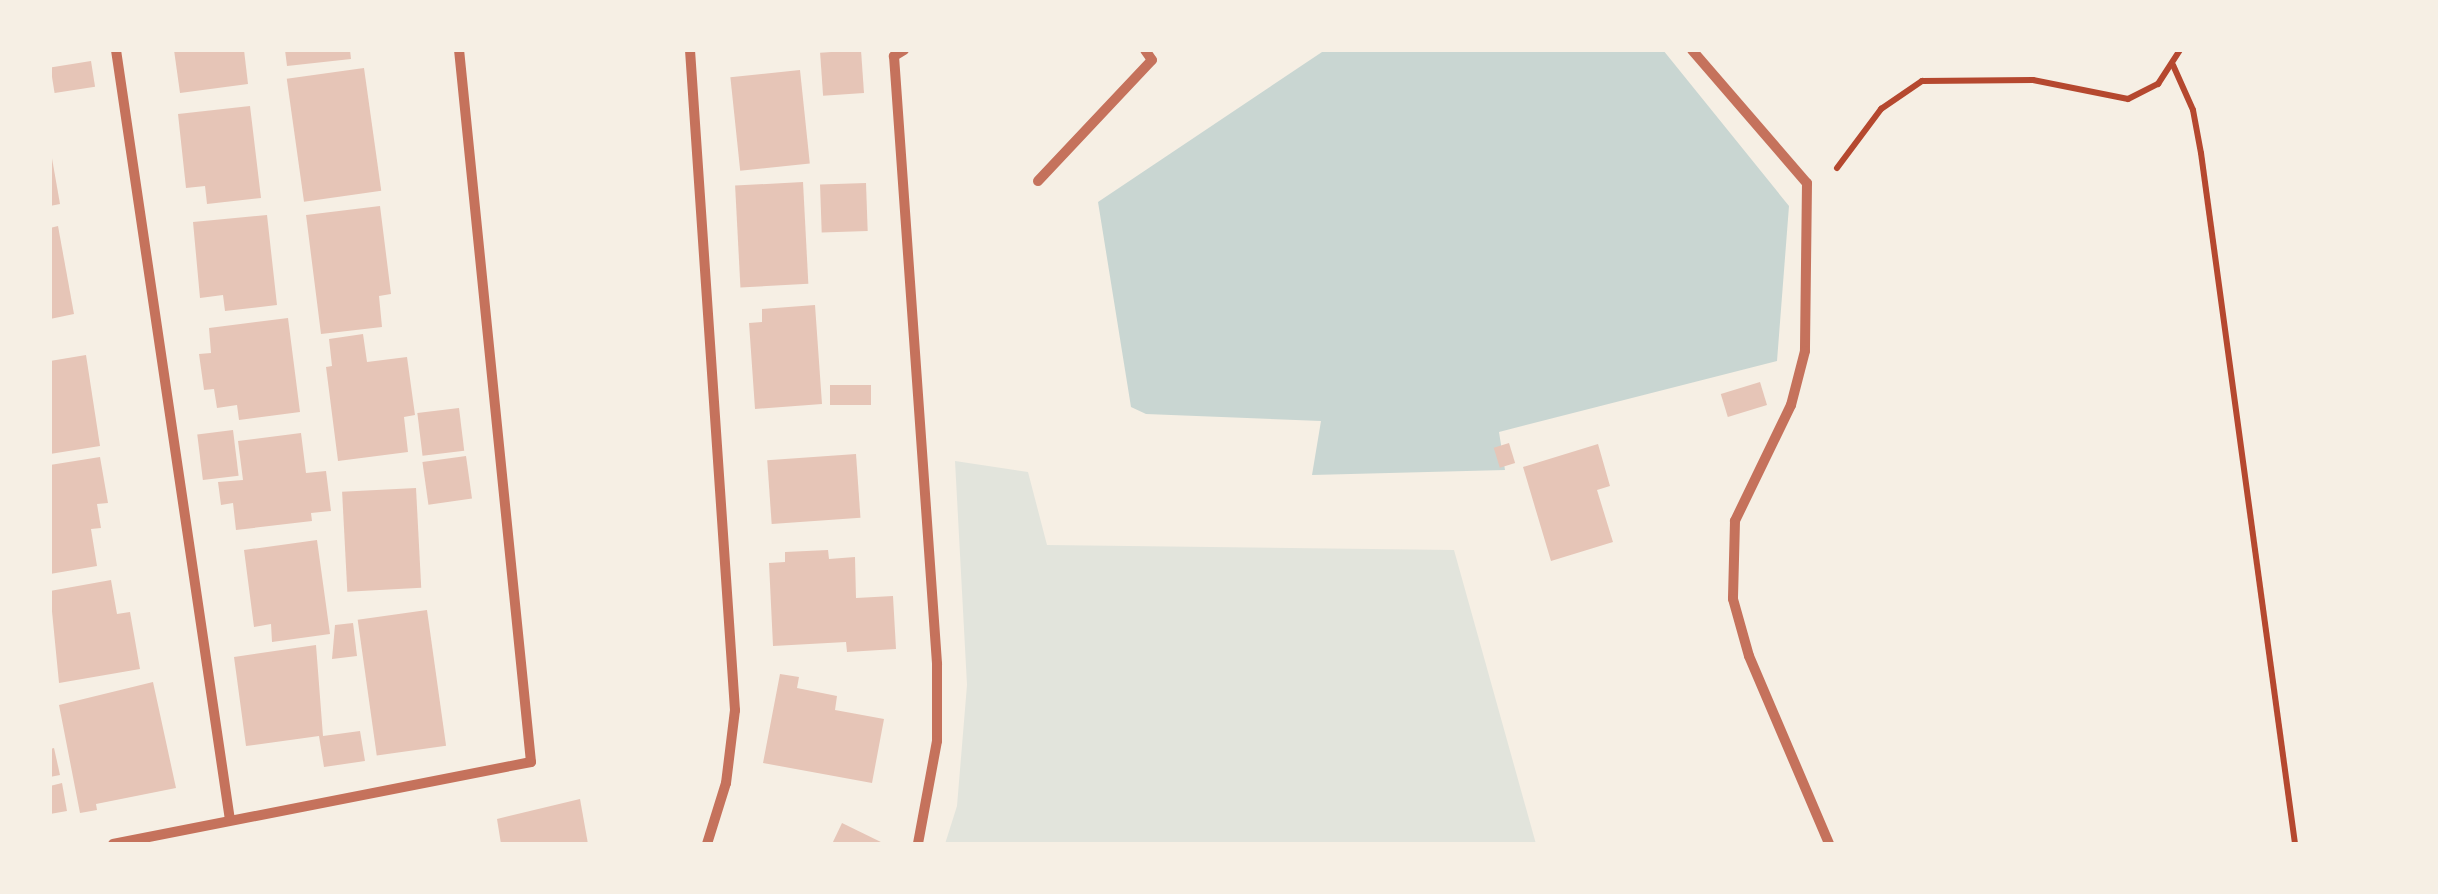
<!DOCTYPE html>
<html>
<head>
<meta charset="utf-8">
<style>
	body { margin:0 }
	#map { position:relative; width:2438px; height:894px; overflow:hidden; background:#f6efe4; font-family:Overpass,sans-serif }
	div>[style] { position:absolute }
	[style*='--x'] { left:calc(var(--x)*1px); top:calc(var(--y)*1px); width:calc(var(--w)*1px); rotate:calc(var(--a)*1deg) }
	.green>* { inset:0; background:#e2e4dc }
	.water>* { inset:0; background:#c9d6d2 }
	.building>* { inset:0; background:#e6c5b7; transform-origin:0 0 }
	.path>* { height:6px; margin:-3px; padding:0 3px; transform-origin:3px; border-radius:3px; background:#b5482f }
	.minor>* { height:10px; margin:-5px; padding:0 5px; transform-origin:5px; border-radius:5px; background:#c5725c }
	span { translate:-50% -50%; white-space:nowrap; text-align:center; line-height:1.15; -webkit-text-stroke:8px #f6efe4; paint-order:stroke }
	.frame { position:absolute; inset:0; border:52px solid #f6efe4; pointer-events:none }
</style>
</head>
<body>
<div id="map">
	<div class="green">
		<div style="clip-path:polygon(955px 461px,1028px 472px,1047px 545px,1454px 550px,1536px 844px,945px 844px,957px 806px,967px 685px)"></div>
	</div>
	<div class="water">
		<div style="clip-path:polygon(1325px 50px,1663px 50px,1789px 206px,1777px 361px,1499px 432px,1505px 470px,1312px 475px,1321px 421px,1146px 414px,1131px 407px,1098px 202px)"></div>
	</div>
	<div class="building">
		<div style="clip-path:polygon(174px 50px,244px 50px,248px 84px,180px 93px)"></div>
		<div style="clip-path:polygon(285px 50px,350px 50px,351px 59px,287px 66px)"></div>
		<div style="left:861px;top:50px;width:43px;height:41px;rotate:86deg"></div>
		<div style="left:91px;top:61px;width:26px;height:41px;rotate:81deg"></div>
		<div style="left:364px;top:68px;width:124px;height:78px;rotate:82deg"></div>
		<div style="left:800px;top:70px;width:94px;height:70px;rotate:84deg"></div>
		<div style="clip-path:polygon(250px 106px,261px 198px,207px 204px,205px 186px,186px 188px,178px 114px)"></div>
		<div style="clip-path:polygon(50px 147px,60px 204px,50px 206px)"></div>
		<div style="left:803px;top:182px;width:102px;height:68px;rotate:87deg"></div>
		<div style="left:866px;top:183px;width:48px;height:46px;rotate:88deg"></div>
		<div style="clip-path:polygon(380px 206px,391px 294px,379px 296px,382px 327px,321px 334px,306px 215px)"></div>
		<div style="clip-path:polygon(267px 215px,277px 305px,225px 311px,223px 295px,200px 298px,193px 222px)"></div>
		<div style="clip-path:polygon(58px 226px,74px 314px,50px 319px,50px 228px)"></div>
		<div style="clip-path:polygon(815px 305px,822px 404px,755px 409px,749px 323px,762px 322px,762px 309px)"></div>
		<div style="clip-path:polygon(288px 318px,300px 412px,239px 420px,237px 405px,217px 408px,214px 389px,204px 390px,199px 354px,211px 353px,209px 328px)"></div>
		<div style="clip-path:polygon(363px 334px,367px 362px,407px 357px,415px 415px,404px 417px,408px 452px,338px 461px,326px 367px,332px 366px,329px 339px)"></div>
		<div style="clip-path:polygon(86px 355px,100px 446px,50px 454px,50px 361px)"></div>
		<div style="left:1760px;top:382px;width:24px;height:41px;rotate:73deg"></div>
		<div style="left:871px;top:385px;width:20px;height:41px;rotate:90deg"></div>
		<div style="left:459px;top:408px;width:43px;height:42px;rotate:83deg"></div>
		<div style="left:233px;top:430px;width:46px;height:36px;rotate:83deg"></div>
		<div style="clip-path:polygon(301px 433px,306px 473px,326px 471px,331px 511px,311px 513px,312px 521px,236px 530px,233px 503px,221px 505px,218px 482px,243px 480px,238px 441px)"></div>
		<div style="left:1509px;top:443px;width:21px;height:16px;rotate:73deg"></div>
		<div style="clip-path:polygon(1598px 444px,1610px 486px,1597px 490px,1613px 542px,1551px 561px,1523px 467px)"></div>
		<div style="left:856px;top:454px;width:64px;height:89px;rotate:86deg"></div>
		<div style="left:466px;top:456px;width:43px;height:44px;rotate:82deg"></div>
		<div style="clip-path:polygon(100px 457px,108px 503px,97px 504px,101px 528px,91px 529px,97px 566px,50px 574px,50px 465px)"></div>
		<div style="left:416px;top:488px;width:100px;height:74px;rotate:87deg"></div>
		<div style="clip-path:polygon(317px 540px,330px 634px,272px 642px,271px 624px,254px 627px,244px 550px)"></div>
		<div style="clip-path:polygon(828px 550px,829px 559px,855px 557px,856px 598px,893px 596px,896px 649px,847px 652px,846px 642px,773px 646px,769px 563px,785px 562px,785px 552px)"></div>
		<div style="clip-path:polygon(111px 580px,117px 614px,130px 612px,140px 669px,59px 683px,50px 591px)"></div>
		<div style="left:427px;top:610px;width:137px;height:70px;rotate:82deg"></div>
		<div style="clip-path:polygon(353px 623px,357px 656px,332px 659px,335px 625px)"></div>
		<div style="clip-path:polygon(316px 645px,323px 736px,360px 731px,365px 761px,324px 767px,319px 736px,246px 746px,234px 657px)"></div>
		<div style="clip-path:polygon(780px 674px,799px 677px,797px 688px,837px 696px,835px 710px,884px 719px,872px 783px,763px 763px)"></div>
		<div style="clip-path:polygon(153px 682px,176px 788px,96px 804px,97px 810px,80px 813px,59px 705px)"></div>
		<div style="clip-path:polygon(54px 748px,60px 775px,50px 777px,50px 749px)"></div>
		<div style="clip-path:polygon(62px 783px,67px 811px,50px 814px,50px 786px)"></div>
		<div style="clip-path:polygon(580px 799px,588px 844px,501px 844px,497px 819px)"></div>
		<div style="clip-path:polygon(842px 823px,885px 844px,832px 844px)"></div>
	</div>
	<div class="path">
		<div style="--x:2173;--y:65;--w:49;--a:66"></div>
		<div style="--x:2193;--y:110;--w:44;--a:79.5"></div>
		<div style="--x:2201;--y:153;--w:697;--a:82.25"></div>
		<div style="--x:1837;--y:168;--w:74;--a:-53.3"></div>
		<div style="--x:1881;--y:109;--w:50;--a:-34.3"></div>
		<div style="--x:1922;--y:81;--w:111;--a:-0.5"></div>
		<div style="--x:2033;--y:80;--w:97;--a:11.3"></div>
		<div style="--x:2128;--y:99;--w:34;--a:-27"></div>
		<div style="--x:2158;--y:84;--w:40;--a:-57.1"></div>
	</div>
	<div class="minor">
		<div style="--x:116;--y:50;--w:778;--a:81.58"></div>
		<div style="--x:690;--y:50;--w:662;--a:86.1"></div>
		<div style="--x:735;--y:710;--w:74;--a:97"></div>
		<div style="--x:726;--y:783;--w:64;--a:107.3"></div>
		<div style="--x:904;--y:50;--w:12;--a:149"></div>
		<div style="--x:894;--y:56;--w:610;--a:85.95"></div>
		<div style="--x:937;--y:664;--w:77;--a:90"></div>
		<div style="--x:937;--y:741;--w:105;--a:100.5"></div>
		<div style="--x:1692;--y:50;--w:176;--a:49.2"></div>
		<div style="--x:1807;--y:183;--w:168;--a:90.7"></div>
		<div style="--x:1805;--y:351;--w:56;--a:104.5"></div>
		<div style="--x:1791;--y:405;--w:129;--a:115.8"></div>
		<div style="--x:1735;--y:521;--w:78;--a:91.5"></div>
		<div style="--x:1733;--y:599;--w:59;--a:74.3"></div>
		<div style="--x:1749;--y:656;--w:204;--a:66.9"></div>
		<div style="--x:1038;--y:181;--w:166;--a:-46.7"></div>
		<div style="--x:1152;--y:60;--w:12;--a:-125"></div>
		<div style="--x:113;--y:844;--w:426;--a:-11.1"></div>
		<div style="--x:531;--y:762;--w:716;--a:-95.77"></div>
	</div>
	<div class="frame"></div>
</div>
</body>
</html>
